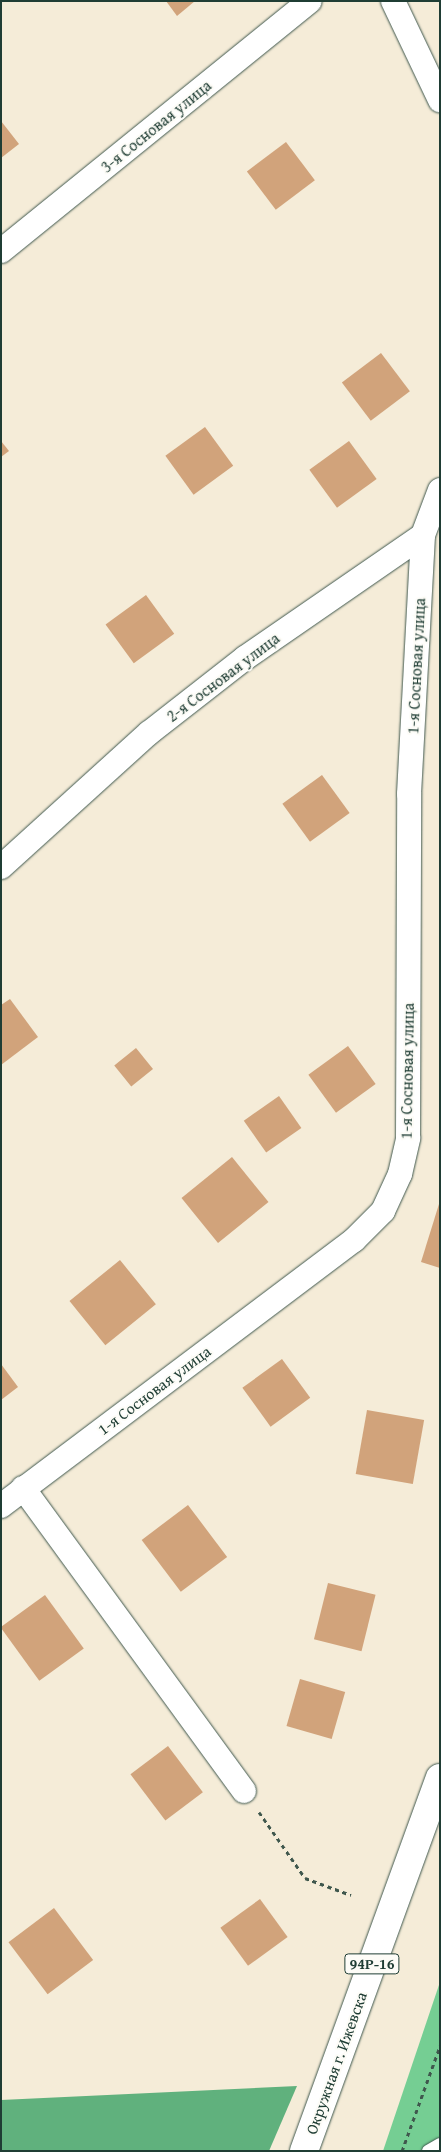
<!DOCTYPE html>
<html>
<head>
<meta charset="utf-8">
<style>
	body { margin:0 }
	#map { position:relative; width:441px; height:2152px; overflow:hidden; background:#f5ecd8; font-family:"Gentium Book Plus",serif }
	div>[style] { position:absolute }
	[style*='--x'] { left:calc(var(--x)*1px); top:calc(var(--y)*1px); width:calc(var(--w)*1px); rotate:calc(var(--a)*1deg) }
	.green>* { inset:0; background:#75ce93 }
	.forest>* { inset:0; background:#60b17d }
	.building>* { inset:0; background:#d1a37b; transform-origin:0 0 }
	.path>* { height:3px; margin-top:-1.5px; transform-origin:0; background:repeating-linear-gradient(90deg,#3f574d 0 4px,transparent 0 8px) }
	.roads { filter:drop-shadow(0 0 1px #3f574d) drop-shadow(0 0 1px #3f574d) }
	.lane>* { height:12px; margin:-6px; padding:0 6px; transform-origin:6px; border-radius:6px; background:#fff }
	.street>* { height:24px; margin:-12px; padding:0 12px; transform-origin:12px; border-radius:12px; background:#fff }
	.primary>* { height:28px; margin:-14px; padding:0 14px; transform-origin:14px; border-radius:14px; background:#fff }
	span { translate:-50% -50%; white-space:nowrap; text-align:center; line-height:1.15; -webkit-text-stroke:4px #fdfcf7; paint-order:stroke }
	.shield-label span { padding:1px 4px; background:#fdfcf7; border:1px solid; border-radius:4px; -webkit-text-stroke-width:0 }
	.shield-label { font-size:15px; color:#1f3d34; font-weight:700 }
	.street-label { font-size:16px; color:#1f3d34 }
	.frame { position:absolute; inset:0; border:2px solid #1f3d34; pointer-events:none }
</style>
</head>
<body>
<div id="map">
	<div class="green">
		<div style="clip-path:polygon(440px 1982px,440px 2151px,383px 2151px)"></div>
	</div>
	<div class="forest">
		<div style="clip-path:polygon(297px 2086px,269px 2151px,1px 2151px,1px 2100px)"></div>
	</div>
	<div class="building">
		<div style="clip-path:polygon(166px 1px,195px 1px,177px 16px)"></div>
		<div style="clip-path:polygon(1px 121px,19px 144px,1px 158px)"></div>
		<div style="left:286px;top:142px;width:48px;height:49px;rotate:53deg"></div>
		<div style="left:381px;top:353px;width:48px;height:49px;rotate:53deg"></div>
		<div style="left:205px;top:427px;width:48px;height:49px;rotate:54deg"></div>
		<div style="clip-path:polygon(1px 441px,9px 451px,1px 457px)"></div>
		<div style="left:349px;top:441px;width:47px;height:49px;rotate:54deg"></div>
		<div style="left:146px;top:595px;width:48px;height:50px;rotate:54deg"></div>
		<div style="left:322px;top:775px;width:47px;height:49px;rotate:54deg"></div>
		<div style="clip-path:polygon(10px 999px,38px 1037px,1px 1065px,1px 1005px)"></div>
		<div style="left:348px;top:1046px;width:47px;height:49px;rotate:54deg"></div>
		<div style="left:136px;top:1048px;width:27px;height:28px;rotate:51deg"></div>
		<div style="left:279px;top:1096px;width:39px;height:43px;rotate:55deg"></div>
		<div style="left:232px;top:1157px;width:58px;height:65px;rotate:51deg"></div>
		<div style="clip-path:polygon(439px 1204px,440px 1204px,440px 1268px,421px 1262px)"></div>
		<div style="left:120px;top:1260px;width:57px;height:65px;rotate:51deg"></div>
		<div style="left:282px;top:1359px;width:48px;height:49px;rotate:54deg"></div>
		<div style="clip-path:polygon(1px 1364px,18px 1387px,1px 1400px)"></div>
		<div style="left:367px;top:1410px;width:58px;height:65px;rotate:10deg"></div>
		<div style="left:188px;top:1505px;width:65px;height:58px;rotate:53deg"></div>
		<div style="left:328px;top:1583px;width:49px;height:58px;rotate:14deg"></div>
		<div style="left:45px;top:1595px;width:66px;height:55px;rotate:54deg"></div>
		<div style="left:300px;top:1679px;width:47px;height:49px;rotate:16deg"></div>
		<div style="left:168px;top:1746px;width:58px;height:47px;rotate:53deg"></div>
		<div style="left:260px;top:1899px;width:47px;height:49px;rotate:54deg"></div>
		<div style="left:54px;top:1908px;width:65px;height:57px;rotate:53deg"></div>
	</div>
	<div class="path">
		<div style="--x:259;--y:1812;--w:80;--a:55.1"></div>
		<div style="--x:305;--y:1878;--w:49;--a:20.3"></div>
		<div style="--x:402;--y:2151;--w:112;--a:-70.1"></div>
	</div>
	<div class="roads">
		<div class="lane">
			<div style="--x:428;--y:2151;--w:14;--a:-30"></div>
		</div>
		<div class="street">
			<div style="--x:393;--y:1;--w:110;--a:64.6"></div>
			<div style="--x:1;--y:251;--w:397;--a:-39"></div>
			<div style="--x:1;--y:867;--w:200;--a:-42.2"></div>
			<div style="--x:149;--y:733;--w:122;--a:-38"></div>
			<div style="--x:245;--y:658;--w:216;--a:-34.6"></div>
			<div style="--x:423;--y:535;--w:48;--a:-69.3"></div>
			<div style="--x:23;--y:1488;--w:375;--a:53.9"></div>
			<div style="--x:1;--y:1506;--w:442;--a:-37"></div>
			<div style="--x:354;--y:1240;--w:41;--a:-45"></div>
			<div style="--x:383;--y:1211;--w:41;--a:-65.3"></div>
			<div style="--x:400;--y:1174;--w:37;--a:-77"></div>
			<div style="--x:408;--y:1138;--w:344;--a:-89.8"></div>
			<div style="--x:409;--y:794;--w:259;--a:-86.9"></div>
		</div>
		<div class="primary">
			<div style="--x:304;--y:2151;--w:397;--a:-70"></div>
		</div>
	</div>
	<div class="shield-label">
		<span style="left:372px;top:1964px">94Р-16</span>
	</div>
	<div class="street-label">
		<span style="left:156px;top:126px;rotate:-39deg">3-я Сосновая улица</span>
		<span style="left:416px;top:666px;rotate:-87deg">1-я Сосновая улица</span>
		<span style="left:223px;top:677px;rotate:-37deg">2-я Сосновая улица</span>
		<span style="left:407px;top:1071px;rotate:-89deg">1-я Сосновая улица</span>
		<span style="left:154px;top:1390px;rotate:-37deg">1-я Сосновая улица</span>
		<span style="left:336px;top:2063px;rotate:-70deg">Окружная г. Ижевска</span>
	</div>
	<div class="frame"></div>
</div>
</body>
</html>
